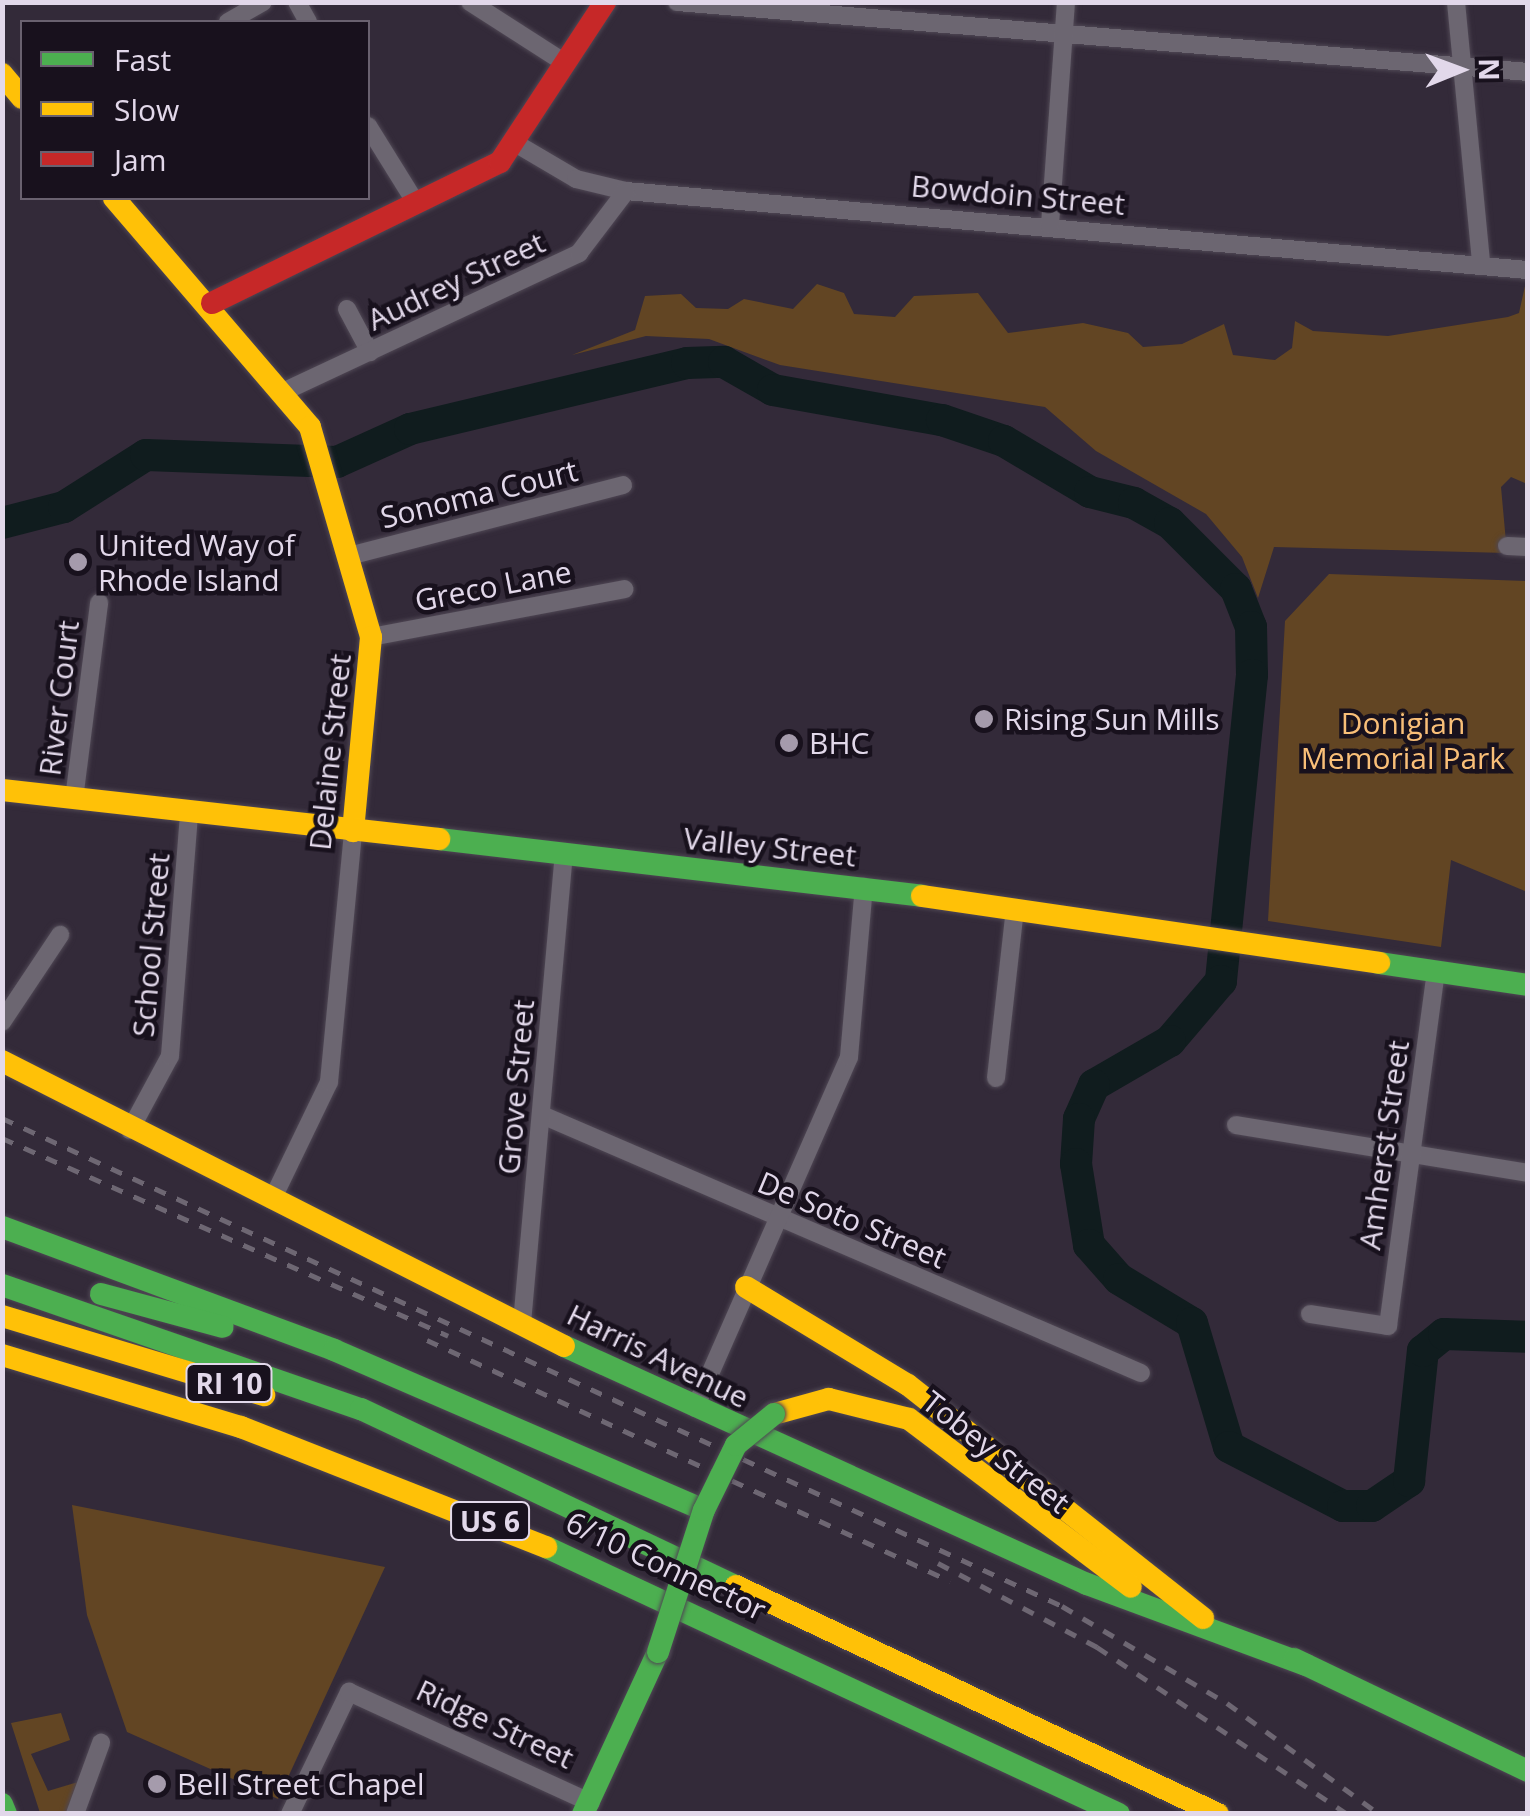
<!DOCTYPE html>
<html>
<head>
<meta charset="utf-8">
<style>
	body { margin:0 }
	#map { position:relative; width:1530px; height:1816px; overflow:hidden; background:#332a39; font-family:"Open Sans",sans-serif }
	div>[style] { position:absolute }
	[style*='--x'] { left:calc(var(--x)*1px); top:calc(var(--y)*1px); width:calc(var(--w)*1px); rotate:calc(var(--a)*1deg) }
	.green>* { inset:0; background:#624523 }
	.river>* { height:32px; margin:-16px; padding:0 16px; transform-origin:16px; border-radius:16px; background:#101c1e }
	.roads { filter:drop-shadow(0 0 2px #4f4754) drop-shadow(0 0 2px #4f4754) }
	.street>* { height:18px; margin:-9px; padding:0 9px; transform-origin:9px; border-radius:9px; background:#6c6671 }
	.fast>* { height:22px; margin:-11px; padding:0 11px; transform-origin:11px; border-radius:11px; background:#4caf50 }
	.slow>* { height:22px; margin:-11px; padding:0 11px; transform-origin:11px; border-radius:11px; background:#ffc107 }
	.jam>* { height:22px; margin:-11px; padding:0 11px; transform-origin:11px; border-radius:11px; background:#c62828 }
	.rail>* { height:5px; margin-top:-2.5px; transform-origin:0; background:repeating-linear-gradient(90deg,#6e6773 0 12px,transparent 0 24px) }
	.bridges { filter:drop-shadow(0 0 2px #4f4754) drop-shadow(0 0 2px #4f4754) }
	.fast-bridge>* { height:22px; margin:-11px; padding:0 11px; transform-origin:11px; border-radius:11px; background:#4caf50 }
	.dots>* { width:28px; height:28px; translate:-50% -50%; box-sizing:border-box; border:5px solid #18111d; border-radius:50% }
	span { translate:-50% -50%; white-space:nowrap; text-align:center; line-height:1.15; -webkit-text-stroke:9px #18111d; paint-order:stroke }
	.shield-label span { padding:2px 8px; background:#18111d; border:2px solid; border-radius:8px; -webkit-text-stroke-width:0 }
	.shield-label { font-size:28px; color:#e2d8ea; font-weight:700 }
	.street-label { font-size:30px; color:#e2d8ea }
	.poi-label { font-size:30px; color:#e2d8ea }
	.left { translate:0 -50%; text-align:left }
	.park-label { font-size:30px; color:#f9bf78 }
	.frame { position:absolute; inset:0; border:5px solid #e2d8ea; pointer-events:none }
	.legend { position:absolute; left:20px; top:20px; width:350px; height:180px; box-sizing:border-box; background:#18111d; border:2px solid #69616f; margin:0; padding:12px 18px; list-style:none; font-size:30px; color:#e2d8ea }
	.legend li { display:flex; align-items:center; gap:20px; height:50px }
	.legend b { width:50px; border:2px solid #69616f }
	.north { position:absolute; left:1410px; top:20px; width:100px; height:100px; -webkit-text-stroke:8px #18111d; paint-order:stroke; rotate:89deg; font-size:28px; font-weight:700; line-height:40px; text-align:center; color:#e2d8ea }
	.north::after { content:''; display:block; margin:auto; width:35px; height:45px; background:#e2d8ea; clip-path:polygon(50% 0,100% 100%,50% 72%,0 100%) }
</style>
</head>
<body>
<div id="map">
	<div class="green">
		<div style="clip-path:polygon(1527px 277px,1527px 484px,1511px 477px,1501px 487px,1507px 553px,1274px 547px,1258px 598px,1242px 557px,1206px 514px,1096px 451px,1045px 407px,780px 365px,709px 339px,646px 336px,572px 355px,635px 330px,645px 296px,681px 294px,696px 308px,728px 309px,744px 299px,793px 309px,817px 284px,844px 293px,854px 314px,895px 317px,914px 296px,978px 293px,1008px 333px,1083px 323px,1128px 333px,1143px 347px,1182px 344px,1224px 324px,1233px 355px,1275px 360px,1292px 348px,1295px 321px,1313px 331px,1388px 336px,1508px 317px,1519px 313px)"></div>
		<div style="clip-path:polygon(1329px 574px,1527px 581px,1527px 892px,1451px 860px,1441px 947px,1268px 921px,1285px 621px)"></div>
		<div style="clip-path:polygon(72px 1505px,385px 1567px,278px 1799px,127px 1732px,87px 1615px)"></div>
		<div style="clip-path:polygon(61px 1713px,70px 1740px,31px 1754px,48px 1791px,78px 1782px,66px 1813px,40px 1813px,11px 1723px)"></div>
	</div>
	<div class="river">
		<div style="--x:2;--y:523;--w:64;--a:-14.5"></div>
		<div style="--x:64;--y:507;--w:97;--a:-32.4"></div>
		<div style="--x:146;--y:455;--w:191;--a:2.1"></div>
		<div style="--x:337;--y:462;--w:80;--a:-24.3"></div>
		<div style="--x:410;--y:429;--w:285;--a:-13.4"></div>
		<div style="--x:687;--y:363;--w:37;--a:-2"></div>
		<div style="--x:724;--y:362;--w:56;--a:29.7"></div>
		<div style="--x:773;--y:390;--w:172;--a:10.1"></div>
		<div style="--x:942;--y:420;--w:65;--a:18.7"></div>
		<div style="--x:1004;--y:441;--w:100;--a:30.7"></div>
		<div style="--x:1090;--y:492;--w:45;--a:14"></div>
		<div style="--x:1134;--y:503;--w:41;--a:29.1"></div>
		<div style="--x:1170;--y:523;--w:93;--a:45"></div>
		<div style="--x:1236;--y:589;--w:41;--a:68.5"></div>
		<div style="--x:1251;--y:627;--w:48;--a:88.8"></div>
		<div style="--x:1252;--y:675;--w:308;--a:95.8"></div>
		<div style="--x:1221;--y:981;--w:79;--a:130.4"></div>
		<div style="--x:1170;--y:1041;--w:88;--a:149.9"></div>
		<div style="--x:1094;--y:1085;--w:37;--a:114"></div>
		<div style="--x:1079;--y:1119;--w:45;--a:93.8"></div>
		<div style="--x:1076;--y:1164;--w:82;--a:80.9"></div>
		<div style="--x:1089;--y:1245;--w:45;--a:48.6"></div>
		<div style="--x:1119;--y:1279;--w:85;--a:31.1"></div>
		<div style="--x:1192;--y:1323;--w:129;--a:73.4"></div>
		<div style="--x:1229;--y:1447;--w:128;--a:27.4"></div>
		<div style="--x:1343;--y:1506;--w:29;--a:0"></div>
		<div style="--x:1372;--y:1506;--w:45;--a:-34"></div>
		<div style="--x:1409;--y:1481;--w:131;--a:-83.9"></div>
		<div style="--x:1423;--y:1351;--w:27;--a:-39"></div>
		<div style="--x:1444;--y:1334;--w:84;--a:2"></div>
	</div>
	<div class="roads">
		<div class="street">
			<div style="--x:297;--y:2;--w:23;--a:61"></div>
			<div style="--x:470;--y:2;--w:113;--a:32.7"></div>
			<div style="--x:677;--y:2;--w:854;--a:4.7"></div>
			<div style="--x:1456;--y:2;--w:259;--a:84.5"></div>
			<div style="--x:228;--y:22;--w:40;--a:-29.7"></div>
			<div style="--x:368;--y:126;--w:91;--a:58.1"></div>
			<div style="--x:515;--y:143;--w:71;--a:30.5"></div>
			<div style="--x:576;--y:179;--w:51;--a:13.5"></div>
			<div style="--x:626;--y:191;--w:905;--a:5.01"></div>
			<div style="--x:1050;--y:225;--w:224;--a:-85.9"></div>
			<div style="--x:347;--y:309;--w:49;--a:61.9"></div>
			<div style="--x:285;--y:391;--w:325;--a:-25.1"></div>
			<div style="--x:579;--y:253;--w:78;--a:-52.8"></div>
			<div style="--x:1507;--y:546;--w:21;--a:3"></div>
			<div style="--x:349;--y:556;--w:283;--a:-14.5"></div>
			<div style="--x:371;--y:637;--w:258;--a:-10.7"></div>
			<div style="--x:74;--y:799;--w:198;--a:-82.7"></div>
			<div style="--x:2;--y:1022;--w:105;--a:-56.3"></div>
			<div style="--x:996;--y:1078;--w:170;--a:-83.6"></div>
			<div style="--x:542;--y:1115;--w:652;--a:23.3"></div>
			<div style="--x:1236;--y:1125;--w:296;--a:9.3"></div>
			<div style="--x:130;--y:1130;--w:84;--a:-61.6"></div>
			<div style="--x:170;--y:1056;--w:243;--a:-85.5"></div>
			<div style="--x:272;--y:1200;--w:131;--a:-64.2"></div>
			<div style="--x:329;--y:1082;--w:252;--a:-84.5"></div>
			<div style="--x:1310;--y:1314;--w:79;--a:8.7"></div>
			<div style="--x:1388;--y:1326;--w:356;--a:-82.3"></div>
			<div style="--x:522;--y:1323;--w:470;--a:-84.9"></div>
			<div style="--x:695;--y:1408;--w:383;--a:-66.3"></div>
			<div style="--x:849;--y:1057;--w:171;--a:-85"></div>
			<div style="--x:75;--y:1814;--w:76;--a:-69.9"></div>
			<div style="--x:290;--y:1814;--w:136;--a:-64.2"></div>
			<div style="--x:349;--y:1692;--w:266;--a:24.6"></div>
		</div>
		<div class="fast">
			<div style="--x:439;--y:839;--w:486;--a:6.7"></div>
			<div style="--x:1379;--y:963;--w:151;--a:8.4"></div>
			<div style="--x:2;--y:1227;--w:354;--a:20.3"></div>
			<div style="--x:334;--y:1350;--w:403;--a:23.4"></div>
			<div style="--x:2;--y:1285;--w:380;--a:19.1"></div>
			<div style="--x:361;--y:1409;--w:415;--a:25.3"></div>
			<div style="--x:101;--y:1294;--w:126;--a:15.1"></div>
			<div style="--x:564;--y:1346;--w:575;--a:24.47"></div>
			<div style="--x:1087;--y:1584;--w:233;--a:20.3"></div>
			<div style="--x:546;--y:1547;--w:632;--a:24.98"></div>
			<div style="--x:1294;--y:1659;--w:259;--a:25.6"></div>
			<div style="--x:2;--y:1804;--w:11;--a:68"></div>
			<div style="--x:583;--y:1814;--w:179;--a:-65.2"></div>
		</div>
		<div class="slow">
			<div style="--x:2;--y:74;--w:31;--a:50"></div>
			<div style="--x:114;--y:198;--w:301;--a:49.4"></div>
			<div style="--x:310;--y:427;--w:219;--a:73.8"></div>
			<div style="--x:371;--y:637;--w:195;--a:95.3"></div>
			<div style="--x:2;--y:790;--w:440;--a:6.4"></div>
			<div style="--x:922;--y:896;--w:462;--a:8.3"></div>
			<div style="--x:2;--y:1061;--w:630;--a:26.89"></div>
			<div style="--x:746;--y:1287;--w:189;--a:31.2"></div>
			<div style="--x:908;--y:1385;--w:376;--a:38.3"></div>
			<div style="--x:2;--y:1316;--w:274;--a:16.8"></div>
			<div style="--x:2;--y:1355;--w:250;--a:16.8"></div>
			<div style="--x:241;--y:1427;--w:328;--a:21.5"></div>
			<div style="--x:774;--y:1414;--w:57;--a:-15.3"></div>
			<div style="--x:829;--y:1399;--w:82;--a:14"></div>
			<div style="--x:909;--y:1419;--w:278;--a:37.1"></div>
			<div style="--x:736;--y:1586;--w:533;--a:25.32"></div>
		</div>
		<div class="jam">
			<div style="--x:212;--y:303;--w:321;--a:-26.1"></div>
			<div style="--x:500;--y:162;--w:191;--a:-56.7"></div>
		</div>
	</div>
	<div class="rail">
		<div style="--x:2;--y:1118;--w:1167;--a:24.72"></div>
		<div style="--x:1062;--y:1606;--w:191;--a:30.5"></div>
		<div style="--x:1227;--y:1703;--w:188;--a:36.1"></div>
		<div style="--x:2;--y:1138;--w:488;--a:23.9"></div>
		<div style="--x:427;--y:1340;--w:576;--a:24.74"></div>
		<div style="--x:938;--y:1563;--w:180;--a:27.8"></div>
		<div style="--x:1097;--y:1647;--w:301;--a:33.7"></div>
	</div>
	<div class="bridges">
		<div class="fast-bridge">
			<div style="--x:658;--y:1652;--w:149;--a:-72.1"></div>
			<div style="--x:704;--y:1510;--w:72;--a:-63.8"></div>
			<div style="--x:736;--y:1445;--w:49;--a:-39.2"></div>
		</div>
	</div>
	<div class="dots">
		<div style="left:78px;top:562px;background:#a59bac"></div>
		<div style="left:984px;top:719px;background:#a59bac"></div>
		<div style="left:789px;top:743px;background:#a59bac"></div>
		<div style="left:157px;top:1784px;background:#a59bac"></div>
	</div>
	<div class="shield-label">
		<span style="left:229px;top:1383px">RI 10</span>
		<span style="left:490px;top:1521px">US 6</span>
	</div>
	<div class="street-label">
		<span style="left:1018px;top:195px;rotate:5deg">Bowdoin Street</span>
		<span style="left:456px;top:281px;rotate:-25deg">Audrey Street</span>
		<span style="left:479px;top:494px;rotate:-14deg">Sonoma Court</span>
		<span style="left:493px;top:586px;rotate:-11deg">Greco Lane</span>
		<span style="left:59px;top:698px;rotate:-83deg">River Court</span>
		<span style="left:330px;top:752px;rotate:-84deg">Delaine Street</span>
		<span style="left:770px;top:847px;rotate:6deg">Valley Street</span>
		<span style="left:151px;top:945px;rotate:-85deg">School Street</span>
		<span style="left:516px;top:1087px;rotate:-85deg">Grove Street</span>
		<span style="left:1384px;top:1145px;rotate:-82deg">Amherst Street</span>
		<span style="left:852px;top:1220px;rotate:23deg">De Soto Street</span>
		<span style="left:658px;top:1356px;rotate:26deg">Harris Avenue</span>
		<span style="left:996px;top:1452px;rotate:38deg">Tobey Street</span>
		<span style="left:666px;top:1566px;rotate:25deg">6/10 Connector</span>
		<span style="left:495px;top:1724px;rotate:25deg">Ridge Street</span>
	</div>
	<div class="poi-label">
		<span class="left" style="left:98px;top:562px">United Way of<br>Rhode Island</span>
		<span class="left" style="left:1004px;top:719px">Rising Sun Mills</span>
		<span class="left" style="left:809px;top:743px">BHC</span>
		<span class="left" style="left:177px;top:1784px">Bell Street Chapel</span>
	</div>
	<div class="park-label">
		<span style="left:1403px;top:740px">Donigian<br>Memorial Park</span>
	</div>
	<div class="frame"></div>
	<ul class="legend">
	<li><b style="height:12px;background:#4caf50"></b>Fast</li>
	<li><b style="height:12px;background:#ffc107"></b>Slow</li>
	<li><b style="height:12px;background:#c62828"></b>Jam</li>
	</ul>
	<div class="north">N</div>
</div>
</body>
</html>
